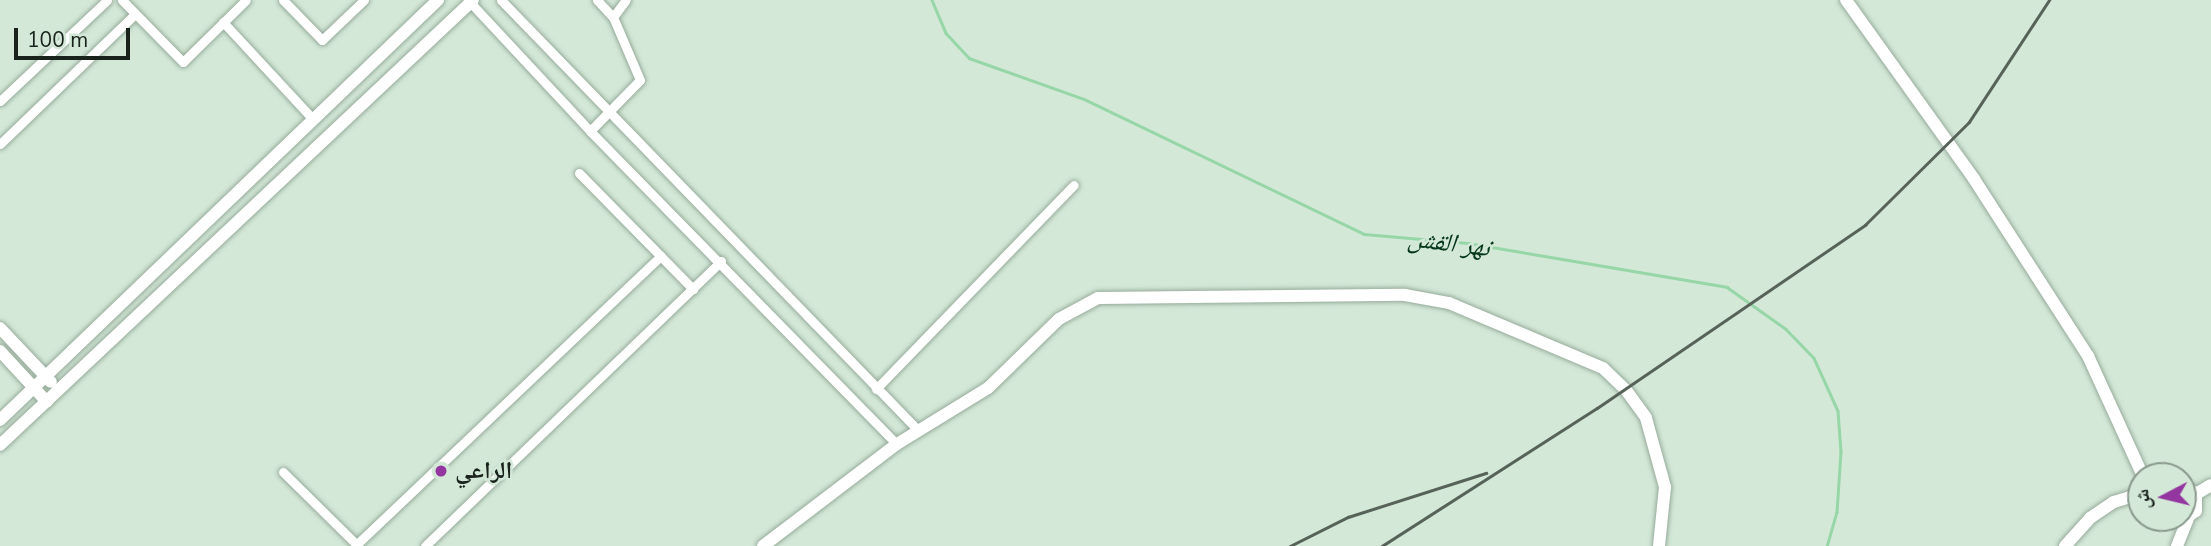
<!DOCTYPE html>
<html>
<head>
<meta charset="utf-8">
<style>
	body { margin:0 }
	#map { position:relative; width:2211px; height:546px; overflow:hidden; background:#d3e8d7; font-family:"Nunito Sans","Noto Naskh Arabic",sans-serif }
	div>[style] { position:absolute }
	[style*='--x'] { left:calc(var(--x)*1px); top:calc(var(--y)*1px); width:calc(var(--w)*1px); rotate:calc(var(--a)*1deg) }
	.stream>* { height:2.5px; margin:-1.25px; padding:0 1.25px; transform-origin:1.25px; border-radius:1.25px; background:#97d6a7 }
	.roads { filter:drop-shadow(0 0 2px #97ab9b) drop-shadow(0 0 2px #97ab9b) }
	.street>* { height:9px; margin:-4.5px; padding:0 4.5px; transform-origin:4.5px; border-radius:4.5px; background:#fff }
	.secondary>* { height:12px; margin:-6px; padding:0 6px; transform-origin:6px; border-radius:6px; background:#fff }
	.rail>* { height:2.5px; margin:-1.25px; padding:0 1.25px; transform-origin:1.25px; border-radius:1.25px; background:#576359 }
	.dots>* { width:19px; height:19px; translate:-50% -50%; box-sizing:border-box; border:4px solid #d3e8d7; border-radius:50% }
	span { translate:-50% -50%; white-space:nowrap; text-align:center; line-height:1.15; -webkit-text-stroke:5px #d3e8d7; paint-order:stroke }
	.poi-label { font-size:24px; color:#1a221c; font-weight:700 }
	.left { translate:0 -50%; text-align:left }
	.water-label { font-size:26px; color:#053719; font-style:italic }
	.north { position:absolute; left:2127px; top:462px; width:70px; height:70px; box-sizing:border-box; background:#d3e8d7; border:2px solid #89998c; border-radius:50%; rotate:263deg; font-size:19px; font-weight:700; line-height:28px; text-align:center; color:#1a221c }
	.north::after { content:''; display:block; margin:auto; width:24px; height:32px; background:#93369f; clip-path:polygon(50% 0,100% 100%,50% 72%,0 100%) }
	.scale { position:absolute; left:14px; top:28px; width:116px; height:32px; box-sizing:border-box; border:4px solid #1a221c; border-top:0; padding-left:9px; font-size:21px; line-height:24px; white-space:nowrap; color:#1a221c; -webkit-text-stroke:5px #d3e8d7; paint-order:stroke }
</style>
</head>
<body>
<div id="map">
	<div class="stream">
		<div style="--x:932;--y:0;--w:36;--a:67"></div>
		<div style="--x:946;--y:33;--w:34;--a:47"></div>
		<div style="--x:969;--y:58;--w:122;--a:19.6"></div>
		<div style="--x:1084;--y:99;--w:311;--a:25.7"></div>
		<div style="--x:1364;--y:234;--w:104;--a:4.9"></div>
		<div style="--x:1468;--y:243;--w:263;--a:9.6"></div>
		<div style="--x:1727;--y:287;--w:72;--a:35.4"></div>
		<div style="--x:1786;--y:329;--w:40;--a:46"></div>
		<div style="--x:1814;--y:358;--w:58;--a:65.6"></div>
		<div style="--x:1838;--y:411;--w:41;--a:85.8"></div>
		<div style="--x:1841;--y:452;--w:60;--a:93.8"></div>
		<div style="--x:1837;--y:512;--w:35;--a:106"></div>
	</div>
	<div class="roads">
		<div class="street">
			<div style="--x:122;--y:0;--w:87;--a:45.5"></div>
			<div style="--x:183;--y:62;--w:88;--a:-44.5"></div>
			<div style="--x:283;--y:0;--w:56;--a:45.7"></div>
			<div style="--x:322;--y:40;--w:58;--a:-43.6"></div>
			<div style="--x:468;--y:0;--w:179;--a:47"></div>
			<div style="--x:590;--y:131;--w:438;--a:45.6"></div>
			<div style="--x:501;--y:0;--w:599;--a:45.88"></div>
			<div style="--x:597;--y:0;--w:23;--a:47"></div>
			<div style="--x:223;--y:22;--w:131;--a:47.2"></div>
			<div style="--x:0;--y:101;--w:147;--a:-43.3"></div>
			<div style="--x:590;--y:131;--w:71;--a:-45.6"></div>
			<div style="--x:640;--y:80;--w:69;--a:-113.2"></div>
			<div style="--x:613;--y:17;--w:21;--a:-53"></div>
			<div style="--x:0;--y:144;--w:187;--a:-43.9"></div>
			<div style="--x:579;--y:173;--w:163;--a:45.5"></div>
			<div style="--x:876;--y:389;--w:284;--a:-45.9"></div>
			<div style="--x:283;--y:472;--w:105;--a:44.6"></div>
			<div style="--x:356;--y:545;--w:420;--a:-43.5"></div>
			<div style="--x:425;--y:546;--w:411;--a:-43.9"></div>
		</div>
		<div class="secondary">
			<div style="--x:1846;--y:0;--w:220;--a:54.4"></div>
			<div style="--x:1974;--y:179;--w:211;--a:57.2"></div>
			<div style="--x:2088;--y:356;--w:132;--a:65.4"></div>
			<div style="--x:0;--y:328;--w:74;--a:46.6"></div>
			<div style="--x:0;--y:351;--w:69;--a:47.3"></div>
			<div style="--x:0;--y:420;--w:607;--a:-43.8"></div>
			<div style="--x:0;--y:445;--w:649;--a:-43.25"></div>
			<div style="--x:2196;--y:494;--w:17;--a:-31"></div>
			<div style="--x:2170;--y:518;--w:12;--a:14"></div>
			<div style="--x:2182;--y:521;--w:17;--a:-36"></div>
			<div style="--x:2196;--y:511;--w:17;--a:-90"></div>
			<div style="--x:2196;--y:494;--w:16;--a:-145"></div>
			<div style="--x:763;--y:546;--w:168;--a:-37.3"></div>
			<div style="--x:897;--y:444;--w:107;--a:-31.6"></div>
			<div style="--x:988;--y:388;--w:99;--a:-44.2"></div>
			<div style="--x:1059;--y:319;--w:44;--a:-28.3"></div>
			<div style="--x:1098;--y:298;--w:307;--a:-0.6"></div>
			<div style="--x:1405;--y:295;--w:45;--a:10.3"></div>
			<div style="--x:1449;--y:303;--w:167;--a:22.9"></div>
			<div style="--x:1603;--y:368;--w:32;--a:44"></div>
			<div style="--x:1626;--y:390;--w:34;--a:54"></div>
			<div style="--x:1646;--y:418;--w:72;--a:74.6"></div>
			<div style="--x:1665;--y:487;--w:59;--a:95.8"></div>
			<div style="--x:2065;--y:546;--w:38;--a:-48"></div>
			<div style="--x:2090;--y:518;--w:29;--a:-34"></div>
			<div style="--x:2114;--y:502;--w:28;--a:-17"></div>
			<div style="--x:2177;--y:546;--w:29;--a:-68"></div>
		</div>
	</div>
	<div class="rail">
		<div style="--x:1290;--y:546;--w:65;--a:-26.6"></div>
		<div style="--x:1348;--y:517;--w:145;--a:-17.7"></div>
		<div style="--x:1382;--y:546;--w:255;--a:-32.7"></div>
		<div style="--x:1597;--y:408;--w:325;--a:-34.3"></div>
		<div style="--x:1865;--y:225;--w:146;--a:-44.7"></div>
		<div style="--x:1969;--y:122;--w:146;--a:-56.7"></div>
	</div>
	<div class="dots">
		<div style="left:441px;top:471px;background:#93369f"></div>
	</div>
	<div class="poi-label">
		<span class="left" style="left:455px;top:471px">الراعي</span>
	</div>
	<div class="water-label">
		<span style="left:1449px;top:243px;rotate:7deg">نهر القش</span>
	</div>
	<div class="north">ش</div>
	<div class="scale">100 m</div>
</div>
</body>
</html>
